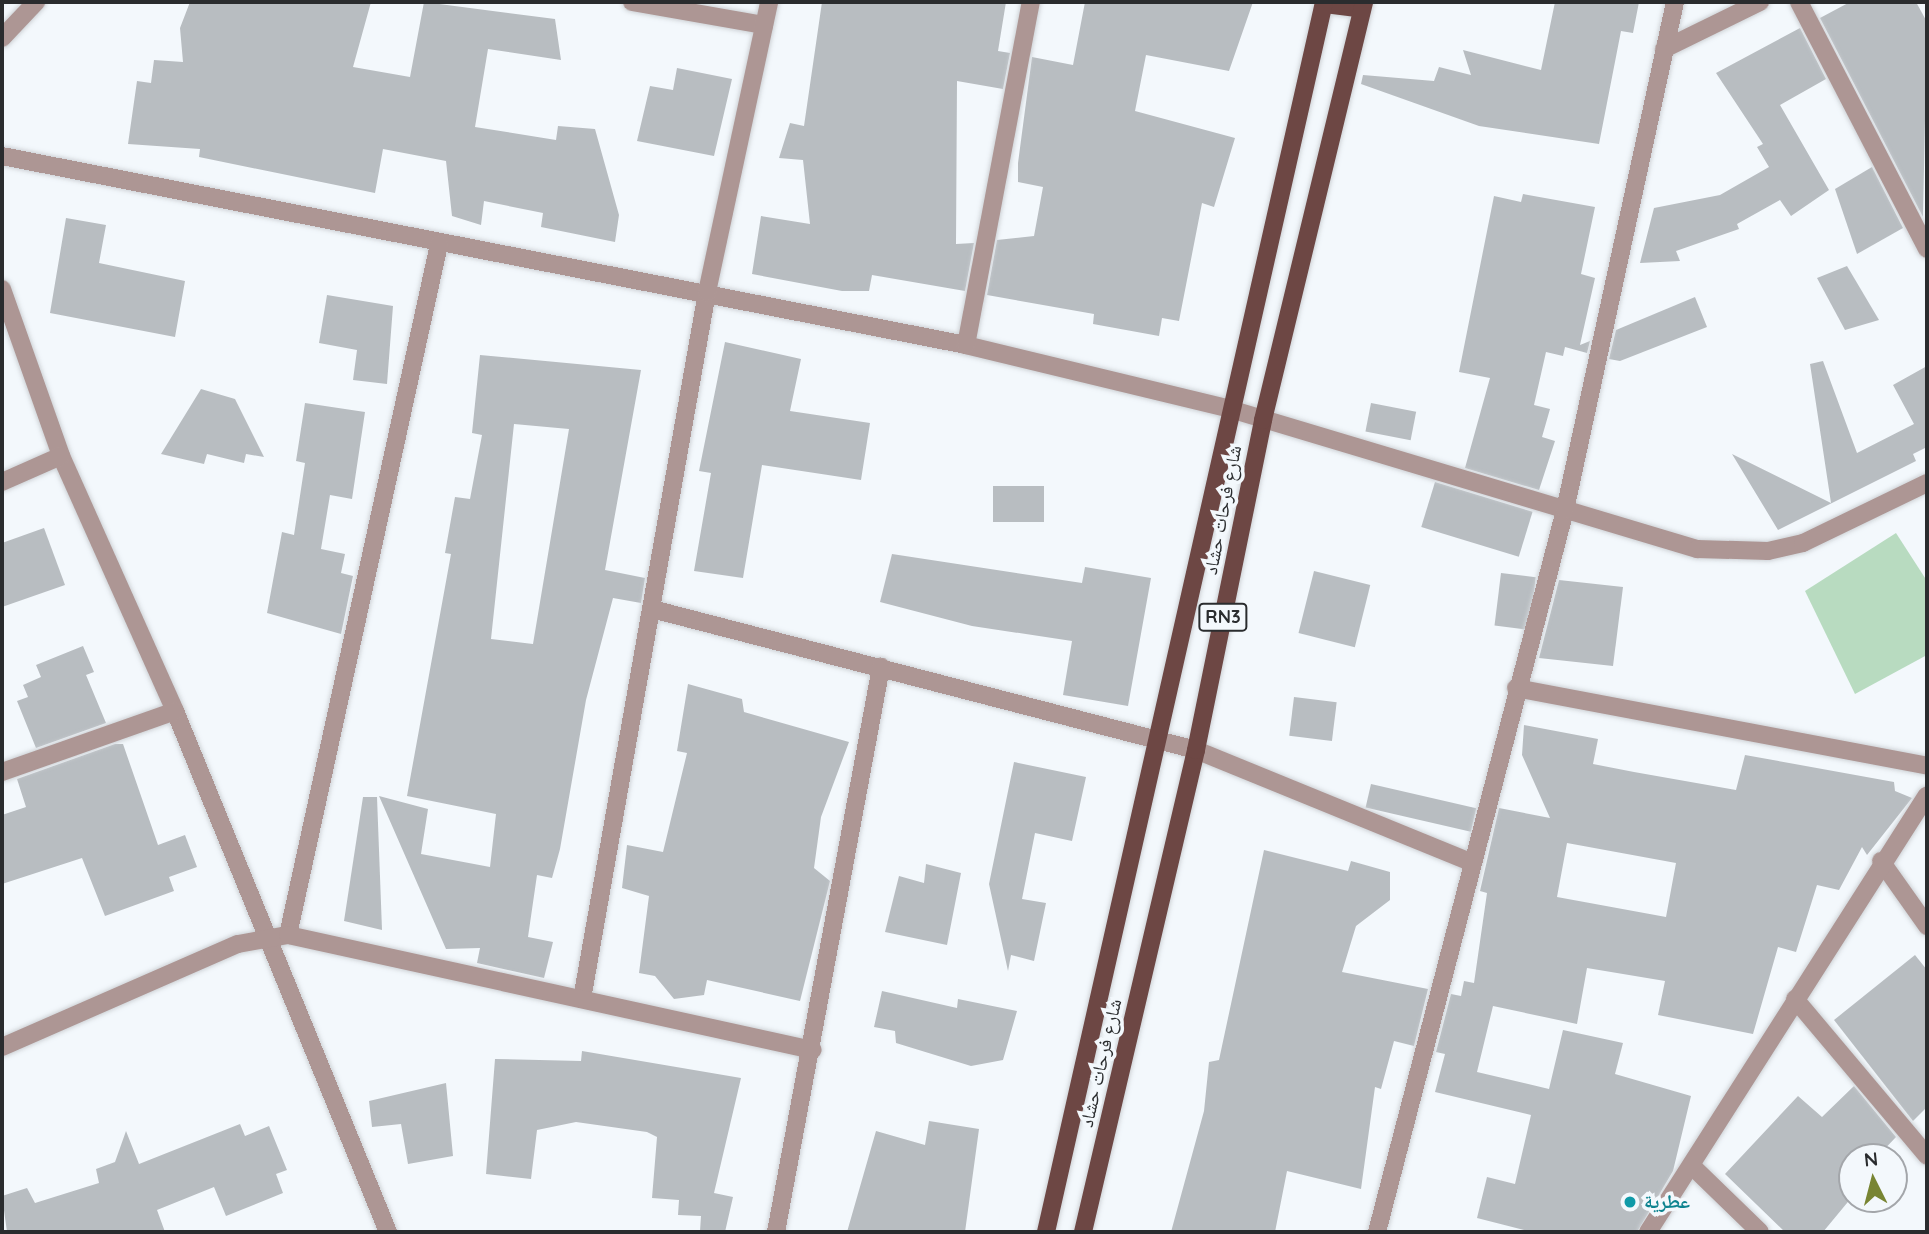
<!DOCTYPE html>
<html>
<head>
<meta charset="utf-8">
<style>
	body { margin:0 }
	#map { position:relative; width:1929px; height:1234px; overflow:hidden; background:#f3f8fc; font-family:Quicksand,"Noto Naskh Arabic",sans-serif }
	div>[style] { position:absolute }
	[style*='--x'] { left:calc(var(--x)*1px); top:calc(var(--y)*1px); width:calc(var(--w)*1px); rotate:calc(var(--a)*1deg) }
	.green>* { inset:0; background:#b8dbc0 }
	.building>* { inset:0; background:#b8bdc1; transform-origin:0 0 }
	.roads { filter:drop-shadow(0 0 2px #cfd3d7) drop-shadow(0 0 2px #cfd3d7) }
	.minor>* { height:18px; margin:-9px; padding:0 9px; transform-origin:9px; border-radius:9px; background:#ad9694 }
	.primary>* { height:18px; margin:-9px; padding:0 9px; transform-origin:9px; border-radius:9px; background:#6d4744 }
	.dots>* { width:19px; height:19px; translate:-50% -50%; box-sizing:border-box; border:4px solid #f3f8fc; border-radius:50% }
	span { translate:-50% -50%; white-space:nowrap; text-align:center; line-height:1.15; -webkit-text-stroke:7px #f3f8fc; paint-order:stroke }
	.shield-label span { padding:2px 5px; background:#f3f8fc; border:2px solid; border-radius:5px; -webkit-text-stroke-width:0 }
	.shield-label { font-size:18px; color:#2a2c2e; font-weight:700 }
	.street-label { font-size:19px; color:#2a2c2e }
	.culture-label { font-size:19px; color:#0d838f; font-weight:700 }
	.left { translate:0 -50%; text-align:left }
	.frame { position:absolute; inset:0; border:4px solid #2a2c2e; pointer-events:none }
	.north { position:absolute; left:1838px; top:1143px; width:70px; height:70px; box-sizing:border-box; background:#f3f8fc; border:2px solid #a3a6aa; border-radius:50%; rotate:354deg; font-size:19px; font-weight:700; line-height:28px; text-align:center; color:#2a2c2e }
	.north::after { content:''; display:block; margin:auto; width:24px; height:32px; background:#788533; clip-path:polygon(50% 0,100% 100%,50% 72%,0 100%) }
</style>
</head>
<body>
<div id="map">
	<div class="green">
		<div style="clip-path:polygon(1896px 533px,1927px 581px,1927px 655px,1855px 694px,1805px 591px)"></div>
	</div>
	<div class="building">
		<div style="clip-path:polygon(190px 2px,371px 2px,353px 67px,410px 77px,424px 2px,555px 19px,561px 60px,488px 49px,475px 127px,556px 140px,558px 126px,595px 129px,619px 215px,615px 242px,541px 227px,543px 213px,484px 201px,481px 225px,452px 216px,446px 161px,383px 149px,375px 193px,199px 157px,200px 149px,128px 144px,137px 81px,151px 83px,154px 60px,183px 62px,180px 28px)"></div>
		<div style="clip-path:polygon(822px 2px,1006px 2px,998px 51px,1010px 53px,1003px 89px,957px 81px,956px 244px,974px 243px,965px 291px,872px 275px,869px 291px,842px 291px,752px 274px,761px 216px,810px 224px,803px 160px,779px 158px,790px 123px,804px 126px)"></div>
		<div style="clip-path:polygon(1085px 2px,1253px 2px,1229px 71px,1146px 55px,1135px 111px,1235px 138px,1214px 207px,1202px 203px,1179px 321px,1162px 318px,1159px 336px,1093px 324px,1094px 314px,987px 295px,997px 240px,1034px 236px,1043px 187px,1018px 182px,1018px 163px,1032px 57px,1073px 65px)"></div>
		<div style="clip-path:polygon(1555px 2px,1639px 2px,1633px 33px,1621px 31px,1599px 144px,1479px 126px,1361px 84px,1363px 75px,1434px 81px,1439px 67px,1471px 75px,1463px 50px,1541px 70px)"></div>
		<div style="clip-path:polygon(1850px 2px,1916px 2px,1927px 22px,1923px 217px,1820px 18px)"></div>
		<div style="clip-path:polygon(1800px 28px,1826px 79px,1780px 105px,1829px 190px,1791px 216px,1780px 200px,1737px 224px,1739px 229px,1676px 251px,1680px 261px,1640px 263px,1654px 208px,1720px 195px,1769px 167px,1757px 147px,1763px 144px,1716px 73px)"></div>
		<div style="clip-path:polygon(677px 68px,732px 79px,714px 156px,637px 141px,650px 86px,673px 90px)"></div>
		<div style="clip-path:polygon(1872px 167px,1903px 228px,1857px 254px,1835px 189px)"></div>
		<div style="clip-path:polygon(1523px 194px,1595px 207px,1581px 274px,1595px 278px,1580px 345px,1590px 341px,1587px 353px,1565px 347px,1563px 356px,1546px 352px,1534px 405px,1550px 409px,1542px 437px,1555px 441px,1539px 490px,1465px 468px,1490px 378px,1459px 372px,1494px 196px,1521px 202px)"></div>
		<div style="clip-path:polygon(66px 218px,106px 225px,99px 263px,185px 281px,175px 337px,50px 313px)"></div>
		<div style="clip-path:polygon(1847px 266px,1879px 320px,1845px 330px,1817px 278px)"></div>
		<div style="clip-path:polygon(327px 295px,393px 306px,387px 384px,353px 380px,357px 350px,319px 343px)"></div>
		<div style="clip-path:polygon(1695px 297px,1707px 327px,1620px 361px,1609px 359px,1616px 330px)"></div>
		<div style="clip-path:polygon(725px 342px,801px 359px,790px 411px,870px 423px,861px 480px,762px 465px,743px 578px,694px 571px,711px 473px,699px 471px)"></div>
		<div style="clip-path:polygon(evenodd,480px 355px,641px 370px,605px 570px,645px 578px,641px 603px,613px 598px,586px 700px,560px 849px,552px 878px,537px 875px,528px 937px,553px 942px,544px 978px,477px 963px,480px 948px,446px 949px,379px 796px,428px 809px,421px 854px,490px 867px,496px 814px,407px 796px,451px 554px,445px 553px,455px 497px,470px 499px,482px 435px,472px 433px,480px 355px,514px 424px,569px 429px,533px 644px,491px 639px,514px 424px)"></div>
		<div style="clip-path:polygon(1823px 361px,1857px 453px,1914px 424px,1893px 385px,1927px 366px,1927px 447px,1913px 454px,1916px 461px,1778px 530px,1732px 454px,1831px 503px,1810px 364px)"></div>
		<div style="clip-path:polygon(201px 389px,235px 399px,264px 457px,246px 454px,244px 463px,207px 454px,204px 464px,161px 454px)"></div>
		<div style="clip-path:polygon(305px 403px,365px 412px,352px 499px,330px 495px,321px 549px,345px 554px,341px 573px,353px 576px,341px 634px,267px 613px,282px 532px,294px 535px,305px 463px,296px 461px)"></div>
		<div style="left:1371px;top:403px;width:46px;height:29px;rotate:11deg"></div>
		<div style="left:1435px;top:482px;width:102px;height:47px;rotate:17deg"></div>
		<div style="left:1044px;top:486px;width:36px;height:51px;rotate:90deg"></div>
		<div style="clip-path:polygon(44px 528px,65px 585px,2px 607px,2px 543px)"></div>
		<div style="clip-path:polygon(892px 554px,1082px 583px,1085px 567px,1151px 578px,1128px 706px,1063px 695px,1072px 641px,972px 626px,880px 602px)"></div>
		<div style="left:1314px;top:571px;width:58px;height:64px;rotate:14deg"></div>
		<div style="left:1501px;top:573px;width:35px;height:53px;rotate:7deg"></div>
		<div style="clip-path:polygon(1559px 580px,1623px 587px,1613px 666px,1539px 658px)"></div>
		<div style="clip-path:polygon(83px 646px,94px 672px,86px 675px,106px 723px,36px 748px,17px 701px,28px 697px,23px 685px,41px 677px,36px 665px)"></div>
		<div style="clip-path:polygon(688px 684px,742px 699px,744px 712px,849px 742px,821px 817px,814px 868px,830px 881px,800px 1001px,707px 980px,704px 995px,674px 999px,655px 976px,639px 973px,649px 896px,622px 888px,627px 845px,663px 852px,687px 753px,677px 751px)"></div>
		<div style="left:1294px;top:697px;width:43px;height:39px;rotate:7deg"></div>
		<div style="clip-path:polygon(evenodd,1524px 725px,1598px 739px,1593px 764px,1634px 772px,1736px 790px,1745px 755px,1894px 782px,1895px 791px,1912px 798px,1867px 855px,1862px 847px,1839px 890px,1817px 885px,1796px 952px,1778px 947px,1753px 1034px,1658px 1015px,1665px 981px,1587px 968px,1577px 1024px,1493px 1006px,1477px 1072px,1549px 1089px,1563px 1030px,1623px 1043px,1615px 1074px,1691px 1096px,1673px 1171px,1637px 1232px,1532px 1232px,1477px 1218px,1487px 1177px,1515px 1184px,1531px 1115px,1435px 1092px,1445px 1054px,1436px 1052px,1451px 994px,1461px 996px,1464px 981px,1474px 983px,1487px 893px,1480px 891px,1499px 808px,1550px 818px,1522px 755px,1524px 725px,1567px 843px,1676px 863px,1666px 917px,1557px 897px,1567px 843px)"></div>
		<div style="clip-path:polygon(115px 744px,123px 744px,158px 845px,185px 835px,197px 867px,169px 877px,174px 891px,105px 916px,82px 858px,2px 884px,2px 815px,26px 807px,17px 779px)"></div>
		<div style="clip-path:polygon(1014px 762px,1086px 777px,1072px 841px,1035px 833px,1022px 899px,1046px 903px,1034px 961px,1011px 955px,1008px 971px,989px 884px)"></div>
		<div style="left:1371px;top:784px;width:108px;height:24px;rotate:13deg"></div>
		<div style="clip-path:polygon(363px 797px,377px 797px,382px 930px,344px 921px)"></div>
		<div style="clip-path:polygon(1264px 850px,1348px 871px,1351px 861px,1390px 872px,1390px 900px,1356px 926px,1342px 972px,1428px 989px,1414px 1046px,1394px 1041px,1381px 1089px,1375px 1087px,1361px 1189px,1287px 1171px,1275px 1232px,1171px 1232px,1204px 1111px,1209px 1062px,1219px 1060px)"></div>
		<div style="clip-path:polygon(926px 864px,961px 873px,947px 945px,885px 932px,899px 876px,924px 883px)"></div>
		<div style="clip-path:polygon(1915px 955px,1927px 970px,1927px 1107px,1913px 1121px,1834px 1020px)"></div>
		<div style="clip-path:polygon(882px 991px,957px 1008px,958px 999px,1017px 1011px,1003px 1060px,971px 1066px,896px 1043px,895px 1031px,874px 1027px)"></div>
		<div style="clip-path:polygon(582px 1051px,741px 1078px,714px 1193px,733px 1197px,725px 1232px,700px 1231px,701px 1216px,678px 1215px,679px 1200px,652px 1198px,657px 1137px,647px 1132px,576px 1122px,537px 1130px,531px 1179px,486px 1174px,495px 1059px,581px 1061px)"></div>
		<div style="clip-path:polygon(446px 1083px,453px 1156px,408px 1164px,401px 1124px,372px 1127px,369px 1101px)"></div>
		<div style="clip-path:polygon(1854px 1086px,1896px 1137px,1877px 1157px,1852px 1157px,1852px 1197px,1823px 1232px,1785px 1232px,1725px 1174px,1798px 1096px,1822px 1117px)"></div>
		<div style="clip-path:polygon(929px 1121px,979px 1129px,965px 1232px,847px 1232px,876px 1131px,925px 1145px)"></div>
		<div style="clip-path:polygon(240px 1124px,245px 1136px,269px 1126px,287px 1170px,276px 1174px,283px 1193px,226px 1216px,214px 1187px,157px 1210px,165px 1232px,7px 1232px,2px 1196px,27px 1188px,35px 1203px,99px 1183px,96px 1169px,115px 1162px,126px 1131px,139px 1164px)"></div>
	</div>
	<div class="roads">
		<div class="minor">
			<div style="--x:632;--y:2;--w:134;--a:9.9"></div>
			<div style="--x:1799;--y:2;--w:278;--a:62.6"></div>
			<div style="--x:2;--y:38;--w:50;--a:-46.6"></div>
			<div style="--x:1664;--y:49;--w:107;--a:-26.1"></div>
			<div style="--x:2;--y:156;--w:982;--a:11.09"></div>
			<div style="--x:966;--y:345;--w:272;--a:13.6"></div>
			<div style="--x:1230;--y:409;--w:488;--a:16.7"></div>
			<div style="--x:1697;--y:549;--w:71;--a:1.6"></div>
			<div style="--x:1768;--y:551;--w:36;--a:-13"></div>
			<div style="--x:1803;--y:543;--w:138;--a:-25.8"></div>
			<div style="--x:2;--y:289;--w:177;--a:70.5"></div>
			<div style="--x:61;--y:456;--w:279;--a:65.9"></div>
			<div style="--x:175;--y:711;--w:563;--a:67.76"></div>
			<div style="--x:966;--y:345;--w:349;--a:-79.3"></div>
			<div style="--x:2;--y:482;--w:64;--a:-23.8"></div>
			<div style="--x:652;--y:609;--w:562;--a:14.53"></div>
			<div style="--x:1196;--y:750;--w:296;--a:22.2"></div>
			<div style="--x:1516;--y:688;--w:418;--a:10.7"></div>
			<div style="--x:2;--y:772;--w:183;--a:-19.4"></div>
			<div style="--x:1881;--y:861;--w:80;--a:54.7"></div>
			<div style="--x:288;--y:935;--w:707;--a:-77.67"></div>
			<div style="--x:582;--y:999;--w:718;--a:-79.97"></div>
			<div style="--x:707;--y:292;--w:297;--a:-77.9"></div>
			<div style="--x:1795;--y:999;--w:205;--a:49.9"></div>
			<div style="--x:2;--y:1047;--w:257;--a:-23.6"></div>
			<div style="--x:238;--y:944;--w:51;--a:-10.2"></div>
			<div style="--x:288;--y:935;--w:537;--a:12.36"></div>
			<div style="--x:1693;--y:1167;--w:93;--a:44.1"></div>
			<div style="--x:776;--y:1232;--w:575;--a:-79.47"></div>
			<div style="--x:1377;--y:1232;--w:746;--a:-75.4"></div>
			<div style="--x:1565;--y:510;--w:520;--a:-77.78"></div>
			<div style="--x:1648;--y:1232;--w:518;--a:-57.44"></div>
		</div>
		<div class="primary">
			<div style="--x:1324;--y:4;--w:38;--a:7"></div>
			<div style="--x:1046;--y:1232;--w:1261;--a:-77.26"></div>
			<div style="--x:1083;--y:1232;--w:495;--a:-76.8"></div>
			<div style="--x:1196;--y:750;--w:337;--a:-78.5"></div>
			<div style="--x:1263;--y:420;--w:430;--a:-76.4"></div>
		</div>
	</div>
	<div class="dots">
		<div style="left:1630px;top:1202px;background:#0f9aa8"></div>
	</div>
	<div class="shield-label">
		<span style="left:1223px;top:617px">RN3</span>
	</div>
	<div class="street-label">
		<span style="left:1223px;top:510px;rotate:-79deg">شارع فرحات حشاد</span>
		<span style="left:1101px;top:1063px;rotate:-77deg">شارع فرحات حشاد</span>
	</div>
	<div class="culture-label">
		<span class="left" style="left:1644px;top:1202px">عطرية</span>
	</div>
	<div class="frame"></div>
	<div class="north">N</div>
</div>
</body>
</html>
